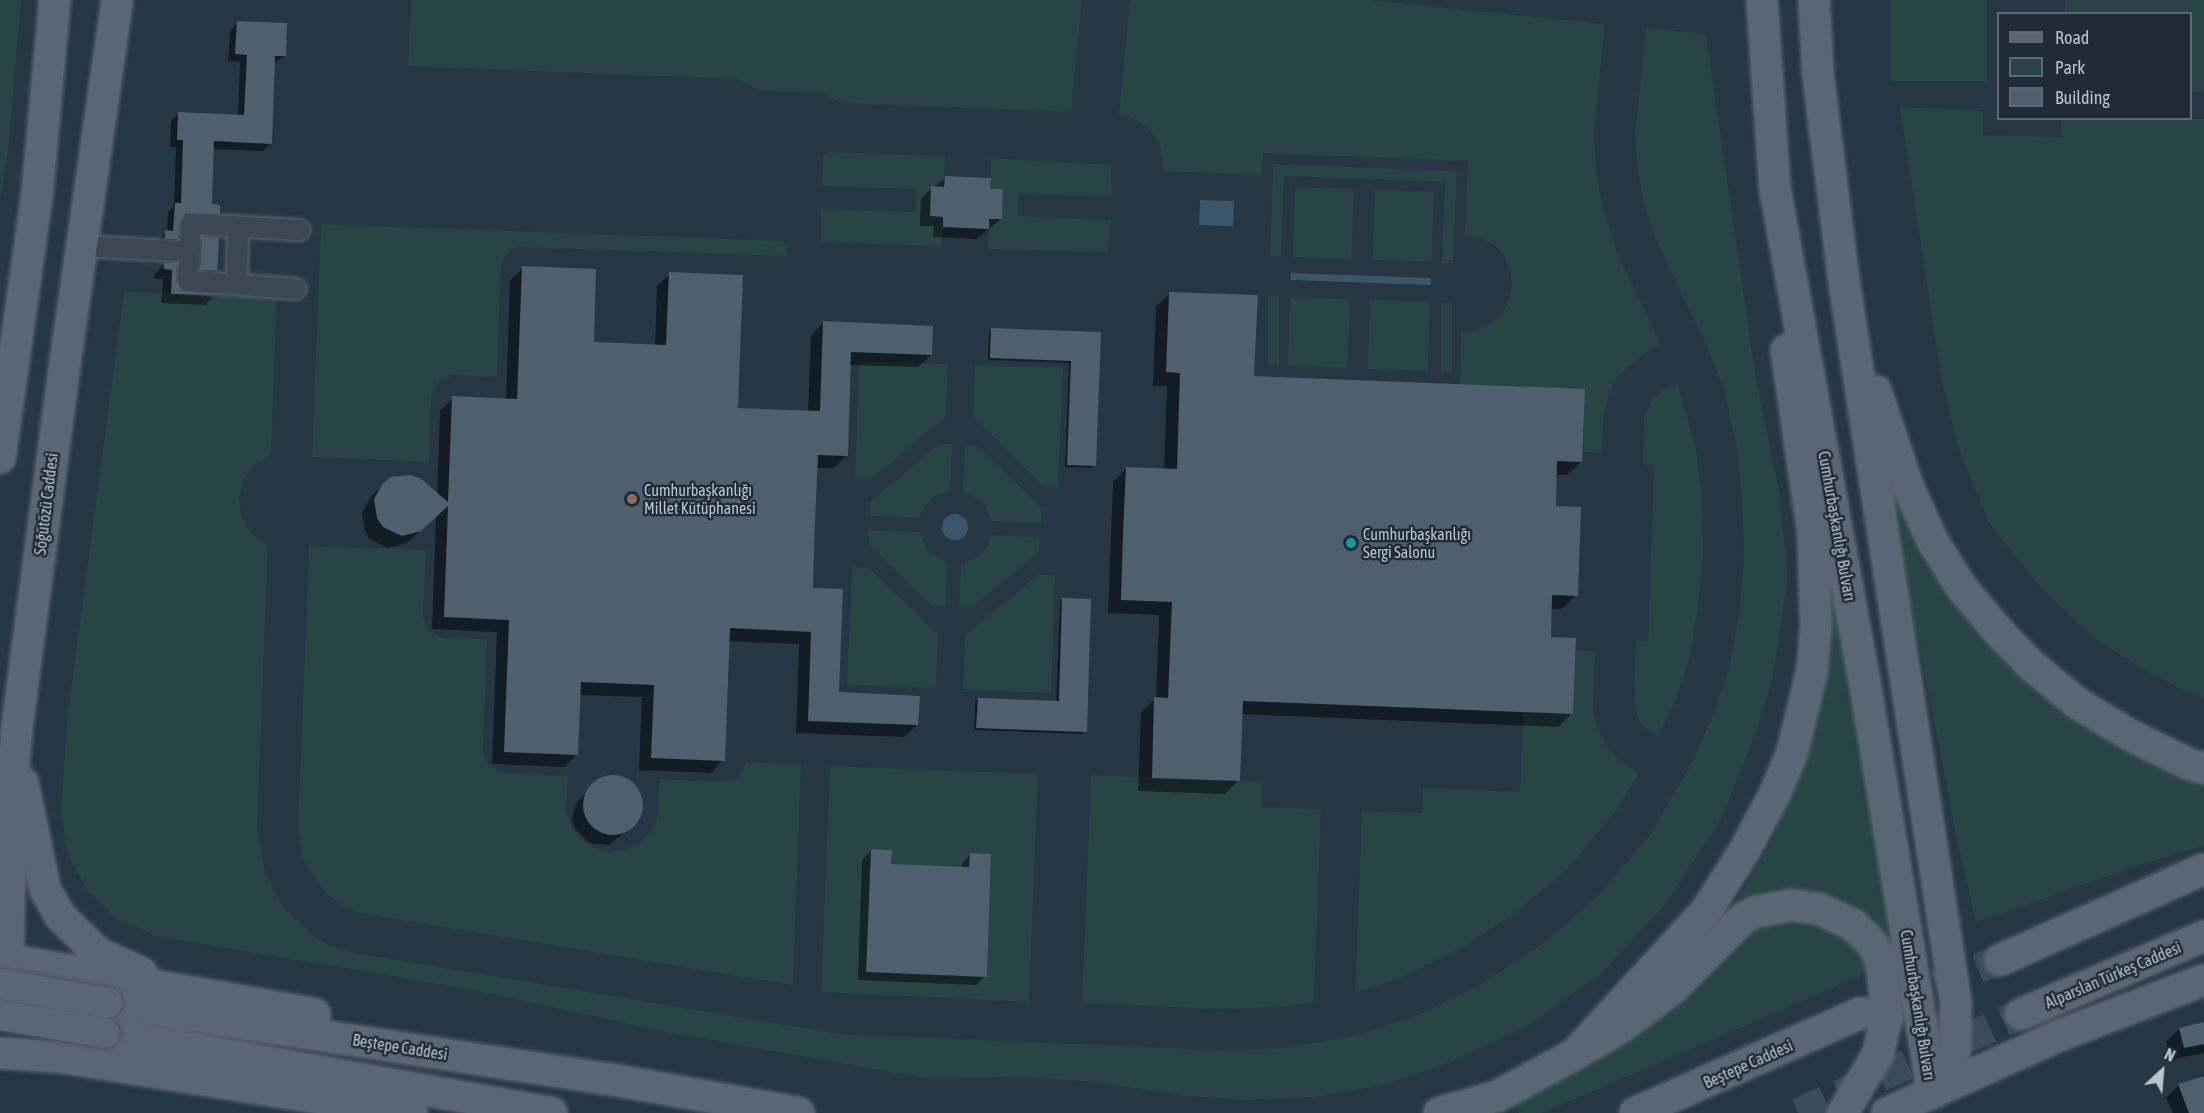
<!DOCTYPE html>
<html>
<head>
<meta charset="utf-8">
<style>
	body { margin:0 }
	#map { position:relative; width:2204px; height:1113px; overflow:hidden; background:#263643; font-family:"Asap Condensed",sans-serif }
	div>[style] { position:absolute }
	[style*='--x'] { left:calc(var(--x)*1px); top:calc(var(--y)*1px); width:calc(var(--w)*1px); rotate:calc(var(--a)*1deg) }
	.green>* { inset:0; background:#284444; transform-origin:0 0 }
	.water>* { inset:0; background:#3c556c; transform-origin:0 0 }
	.round { border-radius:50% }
	.shadow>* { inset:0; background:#0007 }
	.building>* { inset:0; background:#4f5f6e; transform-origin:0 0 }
	.primary-tunnel>* { height:30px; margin-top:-15px; transform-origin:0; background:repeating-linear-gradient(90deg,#3c4b58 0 30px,transparent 0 45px) }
	.roads { filter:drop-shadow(0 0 2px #596570) drop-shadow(0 0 2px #596570) }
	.street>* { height:20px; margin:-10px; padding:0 10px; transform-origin:10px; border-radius:10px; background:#3b4753 }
	.primary>* { height:30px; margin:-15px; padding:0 15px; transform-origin:15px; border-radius:15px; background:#596673 }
	.bridges { filter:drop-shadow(0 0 2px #47535f) drop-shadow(0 0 2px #47535f) }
	.primary-bridge>* { height:30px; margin:-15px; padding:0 15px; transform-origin:15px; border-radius:15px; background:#596673 }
	.dots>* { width:16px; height:16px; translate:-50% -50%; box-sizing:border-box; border:3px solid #1f2c38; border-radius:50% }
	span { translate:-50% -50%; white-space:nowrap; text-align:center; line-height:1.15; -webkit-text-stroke:5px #1f2c38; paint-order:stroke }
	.poi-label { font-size:16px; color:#b8c2cc }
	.left { translate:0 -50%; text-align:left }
	.street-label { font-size:16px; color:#b8c2cc }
	.legend { position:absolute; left:1997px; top:12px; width:195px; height:108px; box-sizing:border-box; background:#1f2c38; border:2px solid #5c6873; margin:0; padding:8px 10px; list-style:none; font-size:18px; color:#b8c2cc }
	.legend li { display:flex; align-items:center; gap:12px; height:30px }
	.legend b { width:30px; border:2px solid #5c6873 }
	.north { position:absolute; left:2132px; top:1041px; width:60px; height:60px; -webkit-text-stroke:4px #1f2c38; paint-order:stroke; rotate:26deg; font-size:16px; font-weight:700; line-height:24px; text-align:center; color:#b8c2cc }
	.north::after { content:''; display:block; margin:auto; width:21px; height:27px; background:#b8c2cc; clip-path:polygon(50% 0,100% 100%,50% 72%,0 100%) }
</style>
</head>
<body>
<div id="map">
	<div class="green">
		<div style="clip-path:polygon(0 0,21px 0,8px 152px,0 199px)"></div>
		<div style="clip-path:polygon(411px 0,1082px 0,1071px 112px,841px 103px,823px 93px,758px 90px,738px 79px,408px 66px)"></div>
		<div style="clip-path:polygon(1130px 0,1370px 0,1605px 24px,1594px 133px,1597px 179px,1605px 214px,1618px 255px,1660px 343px,1633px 362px,1613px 383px,1604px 411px,1602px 453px,1583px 452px,1585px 389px,1460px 384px,1461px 332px,1477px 330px,1491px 324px,1502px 314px,1509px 300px,1512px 285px,1510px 270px,1504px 256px,1494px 245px,1481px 238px,1465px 235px,1468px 161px,1263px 153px,1262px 175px,1163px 171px,1160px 145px,1148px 128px,1132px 118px,1119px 114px)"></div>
		<div style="left:1890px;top:0;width:97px;height:81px"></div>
		<div style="clip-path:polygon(2065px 0,2204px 0,2204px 93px,2191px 92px,2190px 14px,2065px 13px)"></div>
		<div style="clip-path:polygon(1646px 28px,1706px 34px,1756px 379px,1779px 490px,1788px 576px,1773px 677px,1756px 732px,1721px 819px,1668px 901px,1603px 972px,1526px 1027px,1446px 1064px,1381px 1086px,1312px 1097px,1248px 1100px,1184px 1096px,1096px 1082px,1016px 1077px,930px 1079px,666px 1032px,473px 990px,156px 936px,116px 918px,88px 891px,67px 853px,61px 808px,68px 712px,124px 292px,277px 298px,271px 454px,254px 465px,244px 480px,239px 497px,241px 514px,248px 528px,259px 541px,268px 545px,257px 830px,265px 872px,282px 906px,311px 934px,329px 945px,349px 952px,839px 1034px,1218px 1050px,1284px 1048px,1350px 1037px,1418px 1015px,1478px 986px,1540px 946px,1597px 897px,1650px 835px,1689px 768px,1712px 718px,1729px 669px,1739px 614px,1744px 558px,1742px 499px,1736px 442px,1723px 386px,1705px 342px,1656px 240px,1644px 204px,1638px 173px,1635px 134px)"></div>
		<div style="clip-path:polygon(1900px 107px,1983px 111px,1983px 135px,2060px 137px,2061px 119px,2204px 119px,2204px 699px,2156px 677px,2094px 638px,2035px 581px,1989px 522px,1958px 448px,1941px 376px)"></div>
		<div style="clip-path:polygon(829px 152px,945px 156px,944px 187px,931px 187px,930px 216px,943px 217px,942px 247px,821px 241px,821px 209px,915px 212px,916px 189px,822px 186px,823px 157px)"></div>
		<div style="clip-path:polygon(991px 158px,1111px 165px,1112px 197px,1019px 193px,1018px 205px,1018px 216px,1111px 220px,1108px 252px,988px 249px,989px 219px,1002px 219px,1003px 190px,990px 189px)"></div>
		<div style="clip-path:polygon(1273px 164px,1457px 171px,1453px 263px,1442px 263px,1445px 182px,1284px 176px,1281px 256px,1270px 256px)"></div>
		<div style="left:1295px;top:187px;width:59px;height:70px;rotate:2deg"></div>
		<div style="left:1375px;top:190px;width:59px;height:70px;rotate:2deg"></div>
		<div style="clip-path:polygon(321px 224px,784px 241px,787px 256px,515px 247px,509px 251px,501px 265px,497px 377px,453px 375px,439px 381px,431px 396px,429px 462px,312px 457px)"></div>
		<div style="left:1268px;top:296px;width:11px;height:69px"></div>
		<div style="left:1290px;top:297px;width:60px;height:69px;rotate:2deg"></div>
		<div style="left:1370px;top:300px;width:60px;height:69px;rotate:2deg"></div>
		<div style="left:1441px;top:303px;width:11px;height:69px"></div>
		<div style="clip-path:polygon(859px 361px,948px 364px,946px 416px,871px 479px,855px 479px)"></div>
		<div style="clip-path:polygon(975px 365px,1063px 368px,1058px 487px,1043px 486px,973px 417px)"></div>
		<div style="clip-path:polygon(1677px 381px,1696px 449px,1702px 501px,1703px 557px,1698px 608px,1689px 659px,1674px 703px,1658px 737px,1641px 725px,1634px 705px,1636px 640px,1648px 641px,1654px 465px,1643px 465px,1644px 416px,1653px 398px)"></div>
		<div style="clip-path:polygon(939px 444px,952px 444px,950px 491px,935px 495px,925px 506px,919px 518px,870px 516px,870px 502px)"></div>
		<div style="clip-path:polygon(965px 445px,978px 446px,1042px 508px,1041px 523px,992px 521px,983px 502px,963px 491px)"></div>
		<div style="clip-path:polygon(1881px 446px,1921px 547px,1951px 598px,1981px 634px,2023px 676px,2204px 782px,2204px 846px,2142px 864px,1976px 922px,1956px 835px)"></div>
		<div style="clip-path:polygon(869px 530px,919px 532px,928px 552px,947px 563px,946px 606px,933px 606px,869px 545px)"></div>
		<div style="clip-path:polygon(992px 535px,1040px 537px,1039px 552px,972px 607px,959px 607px,961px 564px,976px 558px,985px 550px)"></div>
		<div style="clip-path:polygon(309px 546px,426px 550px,423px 616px,428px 631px,444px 638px,487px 639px,483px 751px,485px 760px,490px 767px,503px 773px,568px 776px,566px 811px,571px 826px,580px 838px,593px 847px,608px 852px,624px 850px,638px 844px,650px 833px,657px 820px,660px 779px,724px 782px,739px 777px,747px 762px,801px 764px,793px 985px,360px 913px,346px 908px,324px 892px,303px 859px,298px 829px)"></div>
		<div style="clip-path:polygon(852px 567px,869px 568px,938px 634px,936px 688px,847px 685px)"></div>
		<div style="clip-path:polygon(1038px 575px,1055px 575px,1051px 693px,963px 689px,965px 635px)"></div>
		<div style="clip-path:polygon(1838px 599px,1898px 955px,1892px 956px,1861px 915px,1731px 910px,1770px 845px,1810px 744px,1832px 650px,1832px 603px)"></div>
		<div style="clip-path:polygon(1576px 650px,1595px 651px,1593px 709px,1596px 724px,1608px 748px,1619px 760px,1639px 773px,1616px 811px,1568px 868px,1516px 913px,1458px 950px,1402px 977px,1355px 993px,1362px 811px,1422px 813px,1423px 788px,1520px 792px,1523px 712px,1573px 713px)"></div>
		<div style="clip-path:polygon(evenodd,830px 766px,1038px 774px,1029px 1002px,821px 992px,830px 766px,871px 850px,891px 851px,887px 973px,866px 972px,871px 850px,830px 766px,970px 854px,991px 855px,987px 977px,965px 975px,970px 854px)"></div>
		<div style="clip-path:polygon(1091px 775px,1262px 782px,1261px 807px,1321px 809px,1314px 1002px,1280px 1007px,1219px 1009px,1082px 1003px)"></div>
		<div style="clip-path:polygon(1761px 919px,1818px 920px,1857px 941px,1874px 970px,1542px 1113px,1519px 1113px,1515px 1105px,1638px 1032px)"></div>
	</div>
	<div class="water">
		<div style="left:1200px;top:200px;width:34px;height:25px;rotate:2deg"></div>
		<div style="left:1291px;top:273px;width:140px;height:7px;rotate:2deg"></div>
		<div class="round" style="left:942px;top:514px;width:26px;height:26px"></div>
	</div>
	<div class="shadow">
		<div style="clip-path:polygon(237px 23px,284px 56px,274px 63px,271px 143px,263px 151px,212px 149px,210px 206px,218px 213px,211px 220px,179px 221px,177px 239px,169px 246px,158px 246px,159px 239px,167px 231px,168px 212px,174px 206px,176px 147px,170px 147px,171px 121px,178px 114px,238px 116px,240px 62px,228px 61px,230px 31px)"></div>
		<div style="clip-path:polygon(945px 178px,989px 190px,1001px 219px,977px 239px,933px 237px,934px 226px,920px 226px,921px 198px)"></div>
		<div style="clip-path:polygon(203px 238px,216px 271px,206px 281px,191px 280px,193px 248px)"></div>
		<div style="clip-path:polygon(165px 264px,175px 265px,175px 281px,181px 293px,213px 297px,205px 305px,161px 303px,163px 279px,154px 279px,155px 274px)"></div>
		<div style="clip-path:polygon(523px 268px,592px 343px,655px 346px,657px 286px,670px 274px,736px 409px,808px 412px,811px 336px,823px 323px,931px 355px,918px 367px,850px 365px,846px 456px,834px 468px,816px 468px,812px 589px,837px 694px,917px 725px,904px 737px,796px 733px,799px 644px,728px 641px,723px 760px,711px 773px,639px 770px,642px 697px,579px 695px,577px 754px,564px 767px,492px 764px,497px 632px,432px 629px,436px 516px,407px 543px,388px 548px,370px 539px,365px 531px,362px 513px,371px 497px,384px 484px,437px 495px,440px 411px,453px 398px,506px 400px,510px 280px)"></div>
		<div style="clip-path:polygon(1170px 293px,1253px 377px,1581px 462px,1567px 475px,1555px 475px,1554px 508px,1576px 595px,1562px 609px,1550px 609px,1549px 639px,1572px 713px,1558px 727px,1241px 714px,1238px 781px,1225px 794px,1138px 791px,1141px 712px,1156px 698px,1159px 615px,1108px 613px,1113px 482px,1126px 469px,1164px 470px,1167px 386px,1153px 386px,1156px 307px)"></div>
		<div style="clip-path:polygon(992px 330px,1100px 334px,1095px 465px,1092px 468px,1065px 467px,1069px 363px,988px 360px,989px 332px)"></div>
		<div style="clip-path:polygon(1063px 599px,1085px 731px,1082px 734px,974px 730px,975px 702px,978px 699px,1056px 703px,1060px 602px)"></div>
		<div style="clip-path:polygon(618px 777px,627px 780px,640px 795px,642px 804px,636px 823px,609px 845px,589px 843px,575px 829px,572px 820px,576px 803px,600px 779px)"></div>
		<div style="clip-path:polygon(871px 851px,889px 865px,961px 868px,962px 864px,970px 855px,985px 976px,976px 985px,858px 980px,862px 860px)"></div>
		<div style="clip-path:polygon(2204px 1023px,2204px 1053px,2171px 1060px,2166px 1042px,2179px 1029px)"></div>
		<div style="clip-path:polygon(2204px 1075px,2204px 1113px,2173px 1113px,2166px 1098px,2179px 1085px)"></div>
	</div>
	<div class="building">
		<div style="clip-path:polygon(237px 21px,287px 23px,286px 56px,275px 56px,272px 144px,214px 141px,212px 204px,220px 205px,220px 214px,186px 213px,179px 223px,178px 239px,165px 239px,165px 230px,173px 231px,175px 203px,181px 203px,183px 140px,177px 140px,178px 112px,244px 115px,247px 55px,235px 54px)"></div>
		<div style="clip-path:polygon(945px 176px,991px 178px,990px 189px,1003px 189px,1002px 219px,989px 219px,989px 229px,943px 227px,943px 217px,930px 216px,931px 186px,944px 187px)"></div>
		<div style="left:202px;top:237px;width:17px;height:33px;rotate:3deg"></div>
		<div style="clip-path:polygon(164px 263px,177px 263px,176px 281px,182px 291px,217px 295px,171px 294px,172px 270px,164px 269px)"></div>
		<div style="clip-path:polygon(522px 266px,596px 269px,594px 342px,666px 345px,669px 272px,743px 275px,738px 408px,820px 411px,823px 321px,933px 326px,932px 355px,851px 352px,848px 456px,818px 455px,815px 521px,813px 588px,843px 589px,839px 692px,920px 696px,918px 725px,808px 721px,811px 632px,730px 628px,725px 761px,651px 758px,654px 685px,581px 682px,578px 755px,504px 752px,509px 620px,444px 617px,448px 506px,421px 531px,402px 536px,383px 527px,377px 518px,374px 499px,383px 483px,391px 477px,410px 475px,420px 478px,448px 502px,452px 396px,517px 399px)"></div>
		<div style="clip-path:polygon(1169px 292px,1258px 295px,1254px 376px,1585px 389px,1582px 462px,1557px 461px,1556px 506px,1581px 507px,1578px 596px,1552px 595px,1551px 637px,1576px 638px,1573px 714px,1243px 701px,1240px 781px,1152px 778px,1154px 697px,1168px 698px,1172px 602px,1121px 600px,1123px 534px,1126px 467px,1177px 469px,1180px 373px,1166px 372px)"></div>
		<div style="clip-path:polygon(991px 328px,1101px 332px,1096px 466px,1067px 465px,1071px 361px,990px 358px)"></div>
		<div style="clip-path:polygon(1062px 598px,1091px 599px,1087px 732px,976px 728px,978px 698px,1059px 701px)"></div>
		<div class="round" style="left:583px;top:775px;width:60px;height:60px"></div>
		<div style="clip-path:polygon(871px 849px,892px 850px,891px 864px,969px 867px,970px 853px,991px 854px,987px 977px,866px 972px)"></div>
		<div style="clip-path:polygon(2204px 1022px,2204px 1044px,2184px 1048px,2179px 1028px)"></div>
		<div style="clip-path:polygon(2204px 1076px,2204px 1113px,2189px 1113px,2178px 1084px)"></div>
	</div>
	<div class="primary-tunnel">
		<div style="--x:1894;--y:1001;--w:114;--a:-21.1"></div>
		<div style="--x:1798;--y:1113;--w:244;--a:-23.9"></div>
	</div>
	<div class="roads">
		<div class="street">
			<div style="--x:82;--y:246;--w:108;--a:3.2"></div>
			<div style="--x:237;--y:284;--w:57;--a:-89"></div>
			<div style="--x:296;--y:289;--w:108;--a:-175.8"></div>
			<div style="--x:188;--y:281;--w:57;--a:-87"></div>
			<div style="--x:191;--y:224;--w:109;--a:3.2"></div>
		</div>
		<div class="primary">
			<div style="--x:1762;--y:0;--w:189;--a:86.1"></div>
			<div style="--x:1775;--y:189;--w:490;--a:79.7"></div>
			<div style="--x:1863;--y:671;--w:428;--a:80.6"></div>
			<div style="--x:1814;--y:0;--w:75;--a:86.9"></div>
			<div style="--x:1818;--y:75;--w:215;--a:82.8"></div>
			<div style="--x:1845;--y:288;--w:724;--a:81.18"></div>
			<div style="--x:1956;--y:1003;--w:46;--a:91.2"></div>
			<div style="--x:1955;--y:1049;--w:49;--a:116.6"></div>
			<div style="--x:1876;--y:391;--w:100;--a:71.4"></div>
			<div style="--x:1908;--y:486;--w:59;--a:66"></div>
			<div style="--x:1932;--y:540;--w:57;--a:58"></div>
			<div style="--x:1962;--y:588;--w:59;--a:49.8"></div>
			<div style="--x:2000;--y:633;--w:43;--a:45.9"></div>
			<div style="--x:2030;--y:664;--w:61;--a:39.7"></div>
			<div style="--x:2077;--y:703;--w:62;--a:31.1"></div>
			<div style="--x:2130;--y:735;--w:66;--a:26.2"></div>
			<div style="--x:2189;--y:764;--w:16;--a:15"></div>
			<div style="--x:0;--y:458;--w:265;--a:-82"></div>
			<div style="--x:37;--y:196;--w:197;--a:-84.8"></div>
			<div style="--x:23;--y:783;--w:108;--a:78.3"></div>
			<div style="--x:45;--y:889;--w:31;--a:61"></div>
			<div style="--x:60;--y:916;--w:53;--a:44.2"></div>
			<div style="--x:98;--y:953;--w:48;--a:24.4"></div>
			<div style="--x:0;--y:958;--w:320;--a:10.1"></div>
			<div style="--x:2000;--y:960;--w:223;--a:-24"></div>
			<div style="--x:107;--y:1003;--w:513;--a:8.64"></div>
			<div style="--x:614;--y:1080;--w:188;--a:10.1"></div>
			<div style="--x:0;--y:1010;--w:52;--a:-81.1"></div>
			<div style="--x:8;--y:959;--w:160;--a:-88.9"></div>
			<div style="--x:11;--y:799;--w:72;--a:-85.2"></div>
			<div style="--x:17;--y:727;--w:360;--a:-82.5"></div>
			<div style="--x:64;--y:370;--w:374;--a:-81.8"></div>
			<div style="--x:2021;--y:1014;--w:199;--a:-23.1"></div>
			<div style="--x:104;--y:1033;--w:455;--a:10.1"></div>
			<div style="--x:0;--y:1053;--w:59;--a:3.9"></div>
			<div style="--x:59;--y:1057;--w:357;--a:9"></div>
			<div style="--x:1575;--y:1054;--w:194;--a:-47.5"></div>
			<div style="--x:1706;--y:911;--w:72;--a:-57.4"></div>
			<div style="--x:1745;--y:850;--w:64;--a:-62.2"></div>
			<div style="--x:1775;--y:793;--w:43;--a:-67"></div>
			<div style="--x:1792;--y:753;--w:84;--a:-76.3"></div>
			<div style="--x:1812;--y:671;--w:43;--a:-84.7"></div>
			<div style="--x:1816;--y:628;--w:96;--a:-91.8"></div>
			<div style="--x:1813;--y:532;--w:184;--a:-98.4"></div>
			<div style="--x:1439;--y:1113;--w:61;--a:-16.1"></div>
			<div style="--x:1498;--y:1096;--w:88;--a:-28.6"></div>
			<div style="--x:1575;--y:1054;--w:52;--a:-30"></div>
			<div style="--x:1620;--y:1028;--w:65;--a:-36.9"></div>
			<div style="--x:1672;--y:989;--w:99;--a:-45"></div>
			<div style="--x:1742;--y:919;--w:15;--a:-28"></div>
			<div style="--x:1755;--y:912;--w:37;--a:-11"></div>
			<div style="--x:1791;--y:905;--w:28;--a:8"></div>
			<div style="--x:1819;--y:909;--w:38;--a:25"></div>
			<div style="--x:1853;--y:925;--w:23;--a:43"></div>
			<div style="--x:1870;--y:941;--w:21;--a:59"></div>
			<div style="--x:1881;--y:959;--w:58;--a:84.1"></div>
			<div style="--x:1887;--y:1017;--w:38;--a:104"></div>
			<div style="--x:1878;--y:1054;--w:69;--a:120.7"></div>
			<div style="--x:1635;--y:1113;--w:247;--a:-23.9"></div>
			<div style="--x:1887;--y:1113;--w:188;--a:-24.2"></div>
			<div style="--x:2058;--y:1036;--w:156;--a:-21"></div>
		</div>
	</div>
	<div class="bridges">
		<div class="primary-bridge">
			<div style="--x:0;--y:984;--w:109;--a:10.1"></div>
			<div style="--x:0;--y:1015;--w:106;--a:9.8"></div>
		</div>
	</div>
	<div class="dots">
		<div style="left:632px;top:499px;background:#8d6e63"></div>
		<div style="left:1351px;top:543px;background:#0f9aa8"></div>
	</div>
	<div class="poi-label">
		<span class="left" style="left:644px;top:499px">Cumhurbaşkanlığı<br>Millet Kütüphanesi</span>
		<span class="left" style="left:1363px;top:543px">Cumhurbaşkanlığı<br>Sergi Salonu</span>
	</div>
	<div class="street-label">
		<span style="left:46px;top:504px;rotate:-83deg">Söğütözü Caddesi</span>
		<span style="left:1837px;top:526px;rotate:80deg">Cumhurbaşkanlığı Bulvarı</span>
		<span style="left:2113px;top:975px;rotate:-23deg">Alparslan Türkeş Caddesi</span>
		<span style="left:1918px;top:1005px;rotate:81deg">Cumhurbaşkanlığı Bulvarı</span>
		<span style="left:400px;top:1047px;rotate:9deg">Beştepe Caddesi</span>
		<span style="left:1748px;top:1064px;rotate:-24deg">Beştepe Caddesi</span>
	</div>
	<ul class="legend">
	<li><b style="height:8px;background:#596673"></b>Road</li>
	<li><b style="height:16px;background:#284444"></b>Park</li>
	<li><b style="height:16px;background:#4f5f6e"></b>Building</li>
	</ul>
	<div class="north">N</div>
</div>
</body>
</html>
